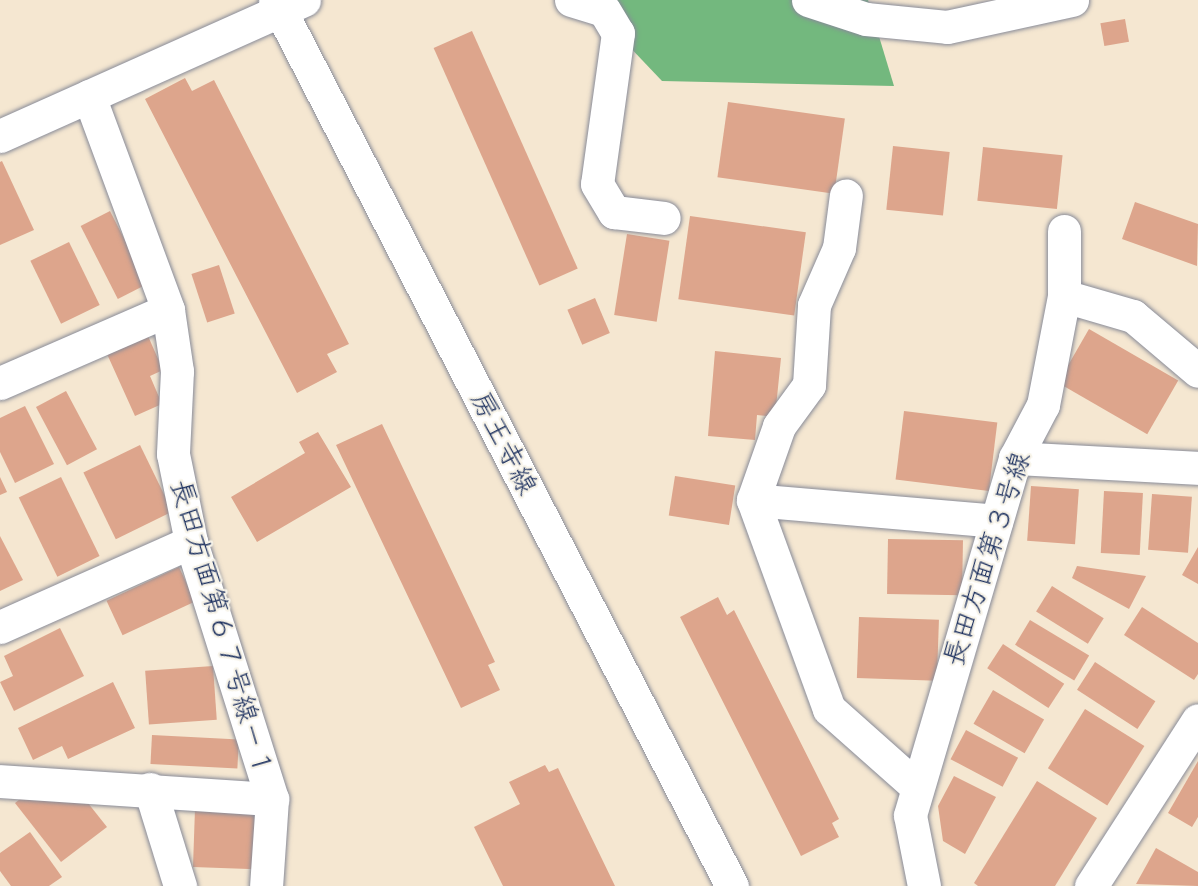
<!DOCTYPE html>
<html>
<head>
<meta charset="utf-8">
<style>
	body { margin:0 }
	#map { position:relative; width:1198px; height:886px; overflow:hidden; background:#f5e7d1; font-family:Caveat,"Klee One",sans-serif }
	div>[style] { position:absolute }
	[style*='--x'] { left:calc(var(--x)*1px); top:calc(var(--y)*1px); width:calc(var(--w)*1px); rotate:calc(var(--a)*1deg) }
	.forest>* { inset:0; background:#73b87e }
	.building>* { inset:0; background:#dda58c; transform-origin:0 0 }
	.roads { filter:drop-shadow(0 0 2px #888b98) drop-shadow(0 0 2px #888b98) }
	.minor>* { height:33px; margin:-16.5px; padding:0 16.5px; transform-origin:16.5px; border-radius:16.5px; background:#fff }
	.tertiary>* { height:33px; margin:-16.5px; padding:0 16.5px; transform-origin:16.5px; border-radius:16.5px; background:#fff }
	span { translate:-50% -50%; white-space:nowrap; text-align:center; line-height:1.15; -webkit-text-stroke:4.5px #f7f3e8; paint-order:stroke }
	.street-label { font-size:28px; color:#1b2f5e }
</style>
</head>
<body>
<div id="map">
	<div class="forest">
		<div style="clip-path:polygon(585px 0,868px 0,894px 86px,662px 81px)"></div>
	</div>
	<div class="building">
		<div style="left:1125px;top:19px;width:23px;height:25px;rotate:80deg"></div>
		<div style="left:472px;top:31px;width:260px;height:42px;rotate:66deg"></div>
		<div style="clip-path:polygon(185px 78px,192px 91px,214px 80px,349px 344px,327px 354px,337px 372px,297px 393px,145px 99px)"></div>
		<div style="left:728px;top:102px;width:118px;height:76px;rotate:8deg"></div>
		<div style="left:893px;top:146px;width:57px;height:64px;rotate:6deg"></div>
		<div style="left:983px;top:147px;width:80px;height:54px;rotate:6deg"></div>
		<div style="clip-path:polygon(2px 161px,34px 230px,0 245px,0 162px)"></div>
		<div style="clip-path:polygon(1135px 202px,1198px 224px,1197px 266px,1122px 239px)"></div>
		<div style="left:110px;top:211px;width:82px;height:33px;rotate:63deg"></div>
		<div style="left:690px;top:216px;width:117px;height:84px;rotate:8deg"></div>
		<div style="left:627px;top:234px;width:43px;height:82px;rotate:9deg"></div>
		<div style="left:69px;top:242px;width:70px;height:43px;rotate:64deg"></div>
		<div style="left:219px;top:265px;width:51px;height:29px;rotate:72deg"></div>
		<div style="left:595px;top:298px;width:38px;height:30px;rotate:67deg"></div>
		<div style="left:1089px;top:329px;width:103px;height:62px;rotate:30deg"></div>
		<div style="clip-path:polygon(148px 336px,163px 370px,150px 376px,162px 404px,135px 416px,107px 354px)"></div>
		<div style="clip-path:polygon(715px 351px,781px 358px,775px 417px,757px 415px,755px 440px,708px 436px)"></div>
		<div style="left:66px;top:391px;width:66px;height:34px;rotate:62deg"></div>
		<div style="clip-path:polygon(25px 406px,54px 464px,15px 483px,0 452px,0 418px)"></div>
		<div style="left:904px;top:411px;width:94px;height:69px;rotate:7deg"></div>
		<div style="clip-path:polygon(382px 424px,495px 662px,488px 665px,500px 690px,461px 708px,336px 445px)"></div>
		<div style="clip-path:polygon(318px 432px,351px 487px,257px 542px,231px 497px,305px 453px,299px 442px)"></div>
		<div style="left:140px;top:445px;width:74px;height:63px;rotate:64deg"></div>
		<div style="left:675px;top:476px;width:61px;height:40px;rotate:9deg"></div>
		<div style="clip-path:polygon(0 477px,7px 492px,0 495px)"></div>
		<div style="left:61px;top:477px;width:88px;height:47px;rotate:64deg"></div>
		<div style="left:1031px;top:486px;width:48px;height:55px;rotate:4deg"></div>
		<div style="left:1104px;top:491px;width:39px;height:62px;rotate:3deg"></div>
		<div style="left:1152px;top:494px;width:40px;height:56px;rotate:4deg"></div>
		<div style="clip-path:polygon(0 536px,23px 580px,0 591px)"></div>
		<div style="left:888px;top:539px;width:75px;height:55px;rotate:1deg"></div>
		<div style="clip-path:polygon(1198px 547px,1198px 584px,1182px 575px)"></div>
		<div style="clip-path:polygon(1077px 566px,1146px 576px,1129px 609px,1072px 578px)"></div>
		<div style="left:179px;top:567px;width:38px;height:80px;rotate:65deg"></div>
		<div style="left:1052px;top:586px;width:61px;height:30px;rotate:32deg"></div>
		<div style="clip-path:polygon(718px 597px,727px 615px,734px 610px,839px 819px,832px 823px,839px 837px,801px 856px,680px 617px)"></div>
		<div style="clip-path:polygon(1142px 607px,1198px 643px,1198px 674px,1194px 680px,1124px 635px)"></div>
		<div style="left:859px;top:617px;width:80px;height:61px;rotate:2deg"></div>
		<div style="left:1030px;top:620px;width:69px;height:29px;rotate:31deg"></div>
		<div style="clip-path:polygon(60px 628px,84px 676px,14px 711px,0 682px,13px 676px,4px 656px)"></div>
		<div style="left:1003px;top:644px;width:73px;height:29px;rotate:33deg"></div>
		<div style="left:1095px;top:662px;width:72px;height:33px;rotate:33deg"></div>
		<div style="left:213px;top:666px;width:54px;height:68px;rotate:86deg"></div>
		<div style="clip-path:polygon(113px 682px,135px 728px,68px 759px,62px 746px,33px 760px,18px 728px)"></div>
		<div style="left:993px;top:690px;width:59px;height:39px;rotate:30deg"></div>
		<div style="left:1085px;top:709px;width:70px;height:70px;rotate:32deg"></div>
		<div style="left:966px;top:730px;width:59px;height:33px;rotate:28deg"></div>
		<div style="left:152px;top:735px;width:87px;height:29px;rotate:3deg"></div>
		<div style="clip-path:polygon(1198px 761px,1198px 817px,1192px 827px,1168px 813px)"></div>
		<div style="clip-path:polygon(545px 765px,549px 772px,558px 768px,615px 886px,503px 886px,474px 827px,520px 804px,509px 782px)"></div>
		<div style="clip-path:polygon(954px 776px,996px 797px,965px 854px,943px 841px,938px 806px)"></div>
		<div style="clip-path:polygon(1037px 781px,1097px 818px,1055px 886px,978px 886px,974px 883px)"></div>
		<div style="clip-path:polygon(25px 795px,84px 798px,107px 827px,61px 862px,15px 803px)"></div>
		<div style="left:195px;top:809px;width:63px;height:58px;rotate:2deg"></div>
		<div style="clip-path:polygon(30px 832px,62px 877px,49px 886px,11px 886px,0 871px,0 853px)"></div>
		<div style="clip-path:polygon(1156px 848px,1198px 872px,1198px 886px,1136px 884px)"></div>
	</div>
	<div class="roads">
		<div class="minor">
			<div style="--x:571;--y:0;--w:34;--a:17"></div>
			<div style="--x:604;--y:10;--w:27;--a:59"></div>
			<div style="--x:618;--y:33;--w:152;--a:97.9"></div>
			<div style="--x:597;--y:184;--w:33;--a:59"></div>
			<div style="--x:614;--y:212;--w:50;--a:6.8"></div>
			<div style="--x:808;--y:0;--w:61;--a:18.1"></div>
			<div style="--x:866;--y:19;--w:81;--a:5.6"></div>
			<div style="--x:947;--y:27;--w:128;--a:-12.2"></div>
			<div style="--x:89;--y:96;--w:228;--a:69.7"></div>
			<div style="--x:168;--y:310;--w:62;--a:81.6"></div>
			<div style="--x:177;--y:371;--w:83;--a:92.8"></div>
			<div style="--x:173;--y:454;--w:90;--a:78.4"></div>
			<div style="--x:191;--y:542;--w:269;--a:72.5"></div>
			<div style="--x:272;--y:799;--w:87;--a:93.9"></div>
			<div style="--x:0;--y:136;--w:333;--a:-24.1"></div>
			<div style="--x:1064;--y:296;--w:72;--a:16.2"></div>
			<div style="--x:1133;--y:316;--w:85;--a:40.2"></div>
			<div style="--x:0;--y:383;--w:183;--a:-23.5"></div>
			<div style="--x:1015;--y:458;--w:183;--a:3.1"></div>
			<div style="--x:753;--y:500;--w:78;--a:-70.6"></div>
			<div style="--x:779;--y:426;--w:51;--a:-53.8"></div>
			<div style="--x:809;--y:385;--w:80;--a:-86.4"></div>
			<div style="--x:814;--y:305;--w:62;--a:-66.3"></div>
			<div style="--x:839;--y:248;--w:53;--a:-82.5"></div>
			<div style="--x:0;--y:627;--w:209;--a:-24"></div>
			<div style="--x:0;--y:781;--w:273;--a:3.8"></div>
			<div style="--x:917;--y:787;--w:118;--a:-138.4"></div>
			<div style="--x:829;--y:709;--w:222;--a:-110"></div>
			<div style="--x:753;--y:500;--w:244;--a:4.9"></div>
			<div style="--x:150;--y:789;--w:102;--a:72.8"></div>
			<div style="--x:924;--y:886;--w:72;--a:-101.2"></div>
			<div style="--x:910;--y:815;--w:372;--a:-73.6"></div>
			<div style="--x:1015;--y:458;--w:60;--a:-62.2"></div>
			<div style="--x:1043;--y:405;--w:111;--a:-79.1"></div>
			<div style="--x:1064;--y:296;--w:65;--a:-90"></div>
			<div style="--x:1091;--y:886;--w:197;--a:-57.2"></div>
		</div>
		<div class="tertiary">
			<div style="--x:275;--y:0;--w:997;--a:62.72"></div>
		</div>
	</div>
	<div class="street-label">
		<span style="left:504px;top:443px;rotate:63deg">房王寺線</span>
		<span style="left:987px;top:559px;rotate:-72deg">長田方面第３号線</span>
		<span style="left:222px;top:628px;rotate:74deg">長田方面第６７号線－１</span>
	</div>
</div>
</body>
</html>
